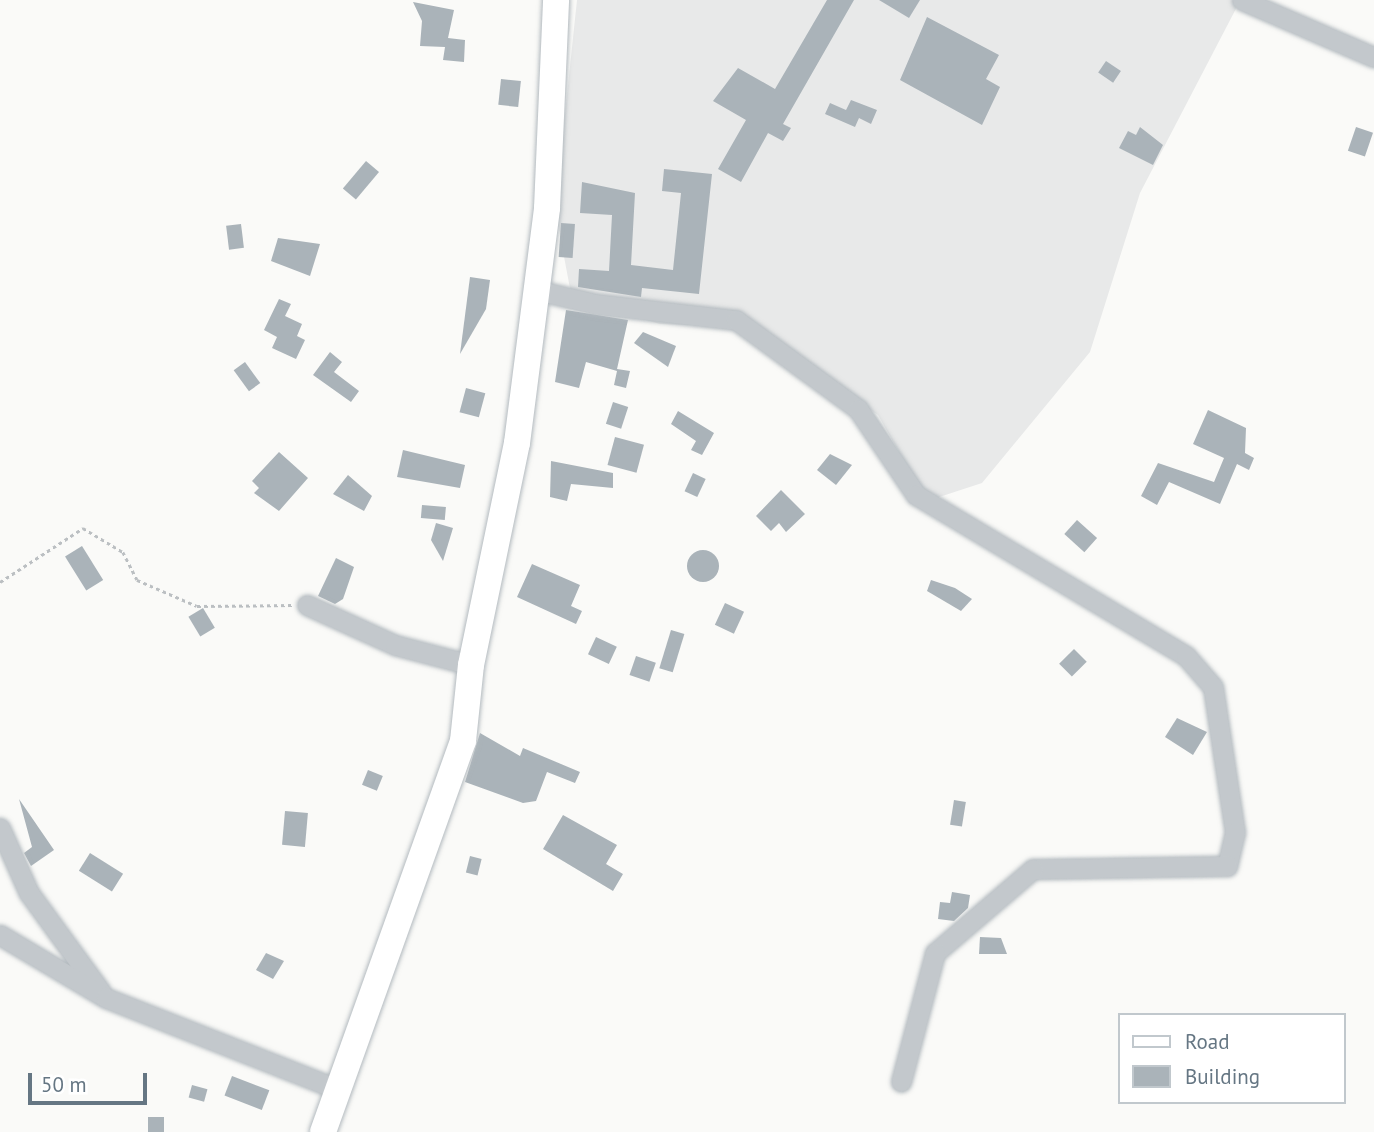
<!DOCTYPE html>
<html>
<head>
<meta charset="utf-8">
<style>
	body { margin:0 }
	#map { position:relative; width:1374px; height:1132px; overflow:hidden; background:#fafaf8; font-family:"PT Sans",sans-serif }
	div>[style] { position:absolute }
	[style*='--x'] { left:calc(var(--x)*1px); top:calc(var(--y)*1px); width:calc(var(--w)*1px); rotate:calc(var(--a)*1deg) }
	.built>* { inset:0; background:#e8e9e9 }
	.building>* { inset:0; background:#aab3b9; transform-origin:0 0 }
	.round { border-radius:50% }
	.path>* { height:2.5px; margin-top:-1.25px; transform-origin:0; background:repeating-linear-gradient(90deg,#bbbfc2 0 3.5px,transparent 0 7px) }
	.roads { filter:drop-shadow(0 0 2px #b3babf) drop-shadow(0 0 2px #b3babf) }
	.minor>* { height:19px; margin:-9.5px; padding:0 9.5px; transform-origin:9.5px; border-radius:9.5px; background:#c3c8cc }
	.secondary>* { height:26px; margin:-13px; padding:0 13px; transform-origin:13px; border-radius:13px; background:#fff }
	span { translate:-50% -50%; white-space:nowrap; text-align:center; line-height:1.15; -webkit-text-stroke:7px #fff; paint-order:stroke }
	.legend { position:absolute; left:1118px; top:1013px; width:228px; height:91px; box-sizing:border-box; background:#fff; border:2px solid #c1c8cd; margin:0; padding:9px 12px; list-style:none; font-size:21px; color:#657683 }
	.legend li { display:flex; align-items:center; gap:14px; height:35px }
	.legend b { width:35px; border:2px solid #c1c8cd }
	.scale { position:absolute; left:28px; top:1073px; width:119px; height:32px; box-sizing:border-box; border:4px solid #657683; border-top:0; padding-left:9px; font-size:21px; line-height:24px; white-space:nowrap; color:#657683; -webkit-text-stroke:5px #fff; paint-order:stroke }
</style>
</head>
<body>
<div id="map">
	<div class="built">
		<div style="clip-path:polygon(577px 0,1238px 0,1240px 1px,1140px 193px,1090px 352px,982px 483px,927px 501px,878px 415px,745px 327px,660px 324px,572px 299px,555px 209px)"></div>
	</div>
	<div class="building">
		<div style="clip-path:polygon(827px 0,854px 0,783px 124px,791px 128px,783px 141px,768px 133px,741px 182px,718px 169px,746px 120px,713px 101px,738px 68px,775px 89px)"></div>
		<div style="clip-path:polygon(879px 0,920px 0,909px 18px)"></div>
		<div style="clip-path:polygon(413px 2px,454px 10px,448px 38px,465px 40px,464px 62px,443px 60px,445px 47px,420px 46px,422px 21px)"></div>
		<div style="clip-path:polygon(927px 17px,999px 55px,986px 79px,1000px 87px,982px 125px,900px 80px)"></div>
		<div style="left:1106px;top:61px;width:18px;height:14px;rotate:34deg"></div>
		<div style="left:501px;top:79px;width:20px;height:26px;rotate:6deg"></div>
		<div style="clip-path:polygon(851px 100px,877px 110px,871px 124px,859px 118px,855px 127px,825px 114px,830px 103px,846px 110px)"></div>
		<div style="clip-path:polygon(1140px 127px,1163px 145px,1153px 165px,1119px 148px,1128px 131px,1136px 135px)"></div>
		<div style="left:1356px;top:127px;width:18px;height:25px;rotate:19deg"></div>
		<div style="left:366px;top:161px;width:17px;height:36px;rotate:40deg"></div>
		<div style="clip-path:polygon(664px 169px,712px 174px,699px 294px,642px 288px,641px 297px,578px 287px,579px 269px,609px 271px,612px 215px,580px 213px,582px 182px,635px 193px,631px 265px,673px 270px,681px 193px,662px 191px)"></div>
		<div style="left:561px;top:223px;width:14px;height:34px;rotate:4deg"></div>
		<div style="left:241px;top:224px;width:24px;height:15px;rotate:83deg"></div>
		<div style="clip-path:polygon(278px 238px,320px 244px,310px 276px,271px 261px)"></div>
		<div style="clip-path:polygon(470px 277px,490px 280px,486px 309px,460px 354px)"></div>
		<div style="clip-path:polygon(279px 299px,291px 304px,285px 316px,302px 324px,297px 336px,305px 340px,296px 359px,272px 348px,277px 337px,264px 330px)"></div>
		<div style="clip-path:polygon(566px 310px,628px 320px,617px 369px,630px 371px,626px 388px,614px 385px,617px 371px,586px 362px,579px 388px,555px 382px)"></div>
		<div style="clip-path:polygon(643px 332px,676px 346px,668px 367px,634px 343px)"></div>
		<div style="clip-path:polygon(330px 352px,342px 362px,334px 372px,359px 391px,351px 402px,313px 375px)"></div>
		<div style="left:245px;top:362px;width:26px;height:14px;rotate:54deg"></div>
		<div style="left:466px;top:388px;width:20px;height:25px;rotate:15deg"></div>
		<div style="left:613px;top:402px;width:16px;height:23px;rotate:18deg"></div>
		<div style="clip-path:polygon(1208px 410px,1246px 428px,1245px 453px,1254px 458px,1249px 470px,1237px 464px,1220px 504px,1169px 482px,1157px 505px,1141px 496px,1158px 463px,1214px 482px,1224px 458px,1193px 444px)"></div>
		<div style="clip-path:polygon(678px 411px,714px 433px,702px 455px,691px 450px,696px 441px,671px 424px)"></div>
		<div style="left:615px;top:437px;width:30px;height:29px;rotate:15deg"></div>
		<div style="clip-path:polygon(403px 450px,465px 465px,460px 488px,397px 477px)"></div>
		<div style="clip-path:polygon(279px 452px,308px 478px,279px 511px,254px 493px,259px 488px,252px 481px)"></div>
		<div style="clip-path:polygon(830px 454px,852px 465px,836px 485px,817px 470px)"></div>
		<div style="clip-path:polygon(551px 461px,613px 473px,613px 488px,571px 484px,567px 501px,550px 497px)"></div>
		<div style="left:693px;top:473px;width:14px;height:20px;rotate:25deg"></div>
		<div style="clip-path:polygon(348px 475px,372px 496px,364px 511px,333px 494px)"></div>
		<div style="clip-path:polygon(781px 490px,805px 514px,786px 532px,779px 523px,771px 531px,756px 516px)"></div>
		<div style="left:422px;top:505px;width:24px;height:13px;rotate:5deg"></div>
		<div style="left:1077px;top:520px;width:27px;height:19px;rotate:42deg"></div>
		<div style="clip-path:polygon(436px 523px,453px 528px,443px 561px,431px 540px)"></div>
		<div style="left:82px;top:546px;width:40px;height:20px;rotate:58deg"></div>
		<div class="round" style="left:687px;top:550px;width:32px;height:32px"></div>
		<div style="clip-path:polygon(336px 558px,354px 567px,343px 599px,335px 604px,318px 596px)"></div>
		<div style="clip-path:polygon(532px 564px,580px 585px,571px 606px,582px 611px,576px 624px,517px 597px)"></div>
		<div style="clip-path:polygon(931px 580px,955px 588px,972px 599px,961px 611px,927px 591px)"></div>
		<div style="left:725px;top:603px;width:21px;height:24px;rotate:25deg"></div>
		<div style="left:203px;top:608px;width:23px;height:17px;rotate:59deg"></div>
		<div style="left:671px;top:630px;width:14px;height:40px;rotate:17deg"></div>
		<div style="left:596px;top:637px;width:23px;height:19px;rotate:25deg"></div>
		<div style="left:1074px;top:649px;width:18px;height:21px;rotate:45deg"></div>
		<div style="left:636px;top:656px;width:21px;height:20px;rotate:19deg"></div>
		<div style="clip-path:polygon(1177px 718px,1207px 732px,1193px 755px,1165px 737px)"></div>
		<div style="clip-path:polygon(480px 733px,520px 756px,523px 748px,580px 772px,575px 783px,547px 772px,536px 801px,523px 803px,465px 782px)"></div>
		<div style="left:368px;top:770px;width:16px;height:16px;rotate:22deg"></div>
		<div style="clip-path:polygon(19px 799px,54px 850px,31px 866px,24px 853px,32px 847px)"></div>
		<div style="left:954px;top:800px;width:12px;height:25px;rotate:9deg"></div>
		<div style="left:285px;top:811px;width:23px;height:34px;rotate:5deg"></div>
		<div style="clip-path:polygon(563px 815px,617px 845px,606px 864px,623px 874px,613px 891px,543px 849px)"></div>
		<div style="left:90px;top:853px;width:39px;height:21px;rotate:32deg"></div>
		<div style="left:470px;top:856px;width:12px;height:17px;rotate:14deg"></div>
		<div style="clip-path:polygon(952px 892px,970px 895px,968px 908px,954px 921px,938px 919px,940px 902px,950px 903px)"></div>
		<div style="clip-path:polygon(980px 937px,1001px 938px,1007px 954px,979px 954px)"></div>
		<div style="clip-path:polygon(266px 953px,284px 961px,273px 979px,256px 970px)"></div>
		<div style="left:232px;top:1076px;width:40px;height:21px;rotate:21deg"></div>
		<div style="left:192px;top:1085px;width:16px;height:13px;rotate:15deg"></div>
		<div style="left:164px;top:1117px;width:15px;height:16px;rotate:90deg"></div>
	</div>
	<div class="path">
		<div style="--x:0;--y:582;--w:99;--a:-33"></div>
		<div style="--x:83;--y:528;--w:47;--a:31"></div>
		<div style="--x:123;--y:552;--w:31;--a:63"></div>
		<div style="--x:137;--y:580;--w:65;--a:23.4"></div>
		<div style="--x:197;--y:606;--w:95;--a:-0.6"></div>
	</div>
	<div class="roads">
		<div class="minor">
			<div style="--x:1242;--y:0;--w:144;--a:23.4"></div>
			<div style="--x:536;--y:290;--w:61;--a:13.3"></div>
			<div style="--x:595;--y:304;--w:142;--a:6.5"></div>
			<div style="--x:736;--y:320;--w:151;--a:36.1"></div>
			<div style="--x:858;--y:409;--w:104;--a:56"></div>
			<div style="--x:916;--y:495;--w:314;--a:30.8"></div>
			<div style="--x:1186;--y:656;--w:41;--a:48.9"></div>
			<div style="--x:1213;--y:687;--w:147;--a:81.4"></div>
			<div style="--x:1235;--y:832;--w:35;--a:103"></div>
			<div style="--x:1227;--y:866;--w:194;--a:179.1"></div>
			<div style="--x:1033;--y:869;--w:129;--a:139.4"></div>
			<div style="--x:935;--y:953;--w:133;--a:104.8"></div>
			<div style="--x:307;--y:605;--w:97;--a:24.4"></div>
			<div style="--x:395;--y:645;--w:79;--a:14.7"></div>
			<div style="--x:0;--y:828;--w:71;--a:66"></div>
			<div style="--x:29;--y:893;--w:122;--a:54"></div>
			<div style="--x:0;--y:935;--w:123;--a:30.7"></div>
			<div style="--x:106;--y:998;--w:246;--a:21.5"></div>
		</div>
		<div class="secondary">
			<div style="--x:323;--y:1132;--w:415;--a:-70.3"></div>
			<div style="--x:463;--y:741;--w:76;--a:-84"></div>
			<div style="--x:471;--y:665;--w:227;--a:-78.3"></div>
			<div style="--x:517;--y:443;--w:237;--a:-82.7"></div>
			<div style="--x:547;--y:208;--w:208;--a:-87.5"></div>
		</div>
	</div>
	<ul class="legend">
	<li><b style="height:9px;background:#fff"></b>Road</li>
	<li><b style="height:19px;background:#aab3b9"></b>Building</li>
	</ul>
	<div class="scale">50 m</div>
</div>
</body>
</html>
